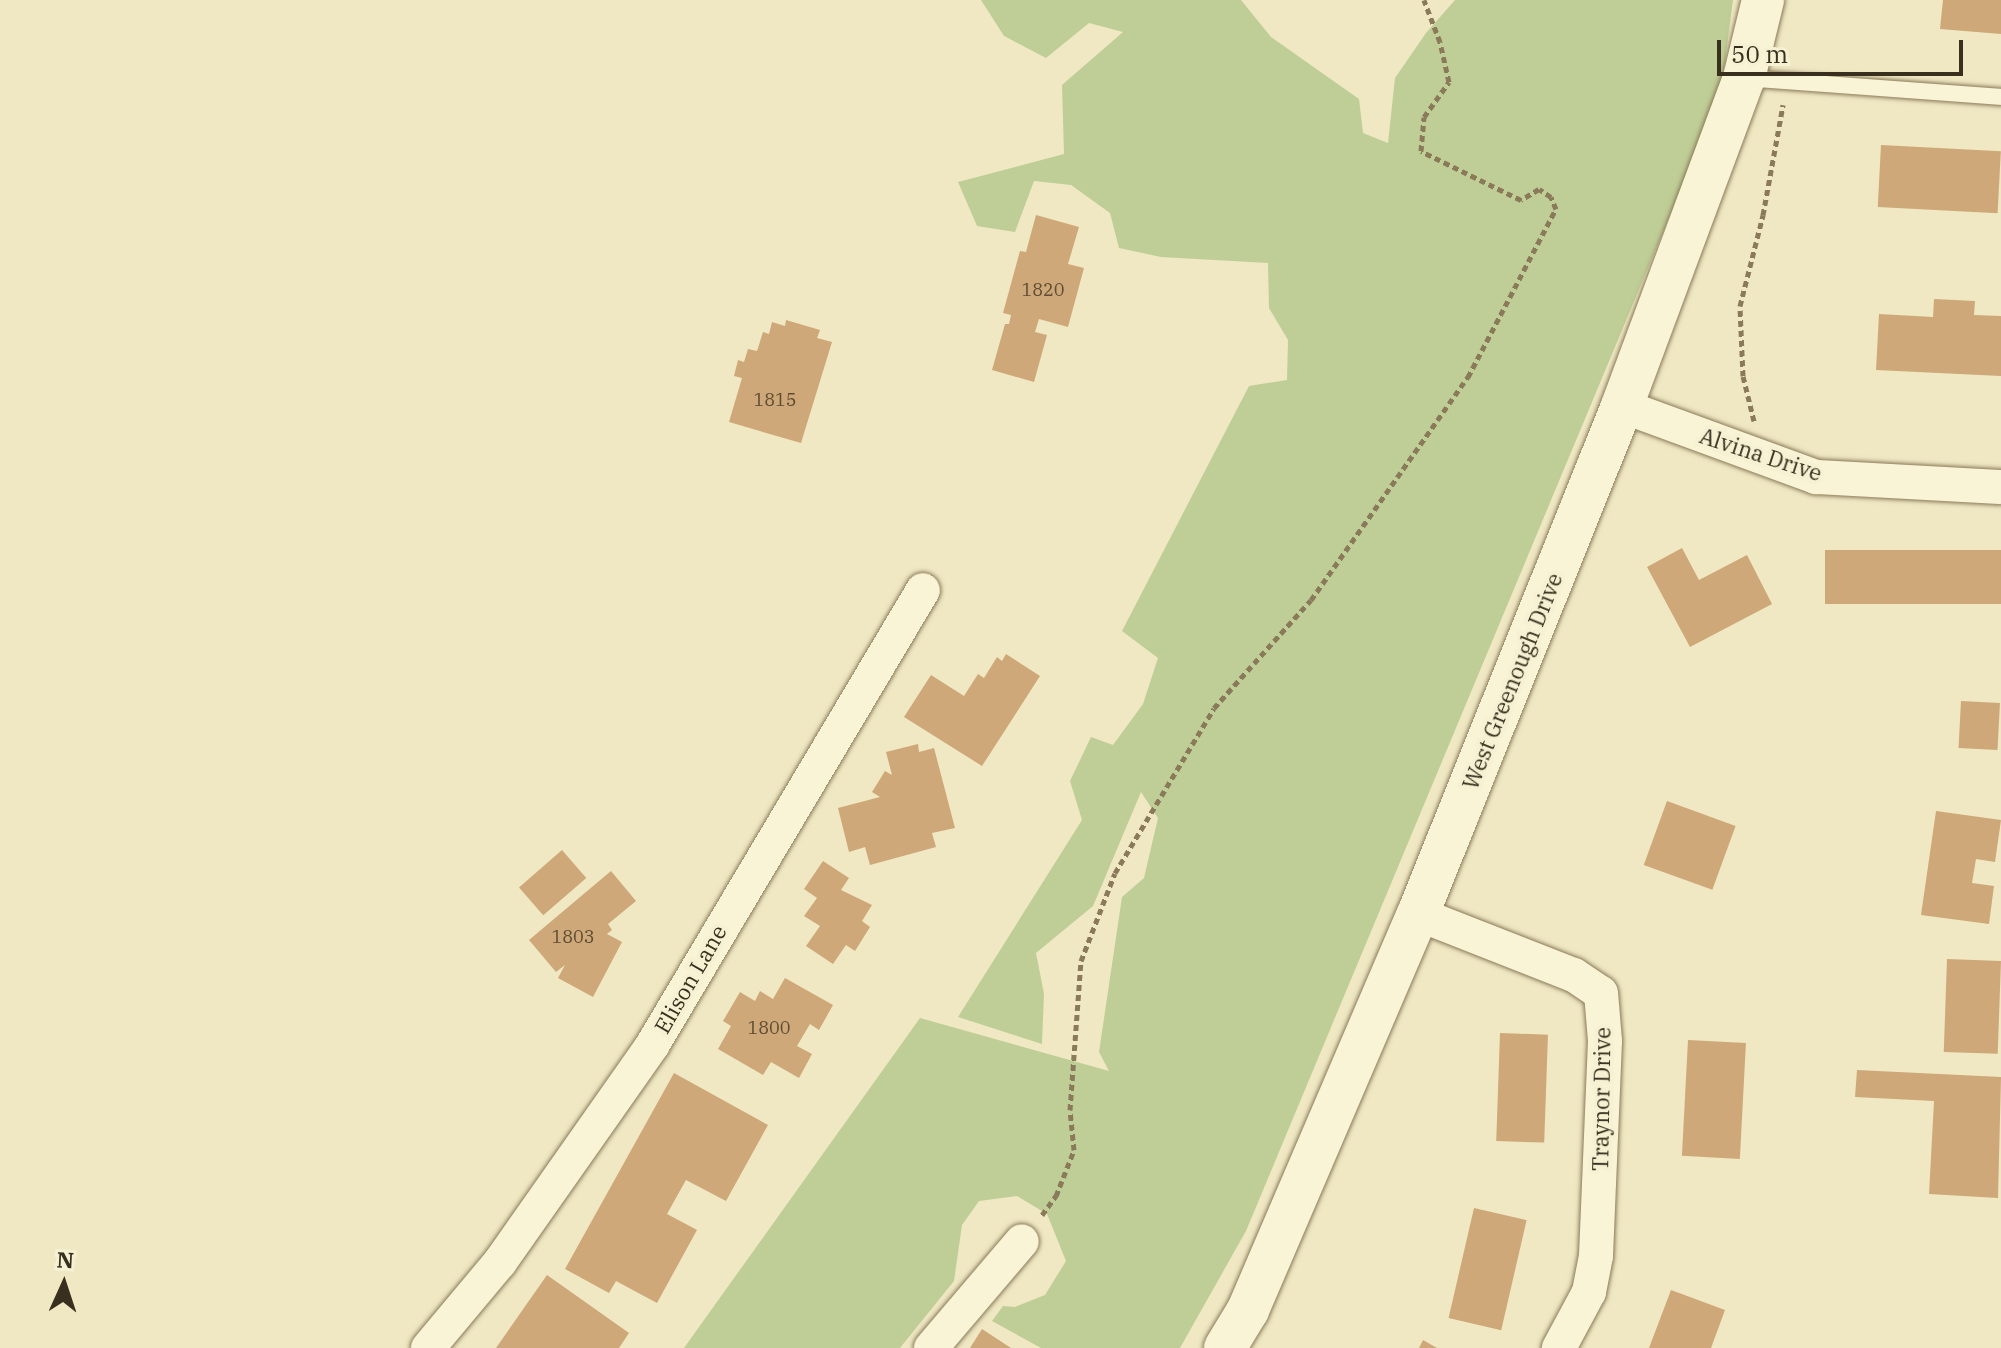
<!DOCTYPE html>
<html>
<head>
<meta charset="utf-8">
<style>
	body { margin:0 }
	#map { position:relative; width:2001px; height:1348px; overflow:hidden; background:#efe8c3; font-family:"IBM Plex Serif",serif }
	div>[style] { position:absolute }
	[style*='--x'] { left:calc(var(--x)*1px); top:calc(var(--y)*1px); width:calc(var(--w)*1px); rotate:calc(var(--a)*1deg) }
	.green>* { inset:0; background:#bfce96 }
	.building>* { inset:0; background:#cea878; transform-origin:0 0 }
	.path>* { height:5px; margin-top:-2.5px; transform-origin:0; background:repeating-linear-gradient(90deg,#8a7a59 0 6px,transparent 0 10px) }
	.roads { filter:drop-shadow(0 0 2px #8a7a59) drop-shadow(0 0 2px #8a7a59) }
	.service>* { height:16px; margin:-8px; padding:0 8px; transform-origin:8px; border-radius:8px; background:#faf4d6 }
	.minor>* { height:34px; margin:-17px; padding:0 17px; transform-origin:17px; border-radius:17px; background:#faf4d6 }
	.tertiary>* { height:42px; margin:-21px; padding:0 21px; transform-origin:21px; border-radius:21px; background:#faf4d6 }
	span { translate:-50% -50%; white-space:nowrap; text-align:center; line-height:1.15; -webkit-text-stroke:8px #f6f1d3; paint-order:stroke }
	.number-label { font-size:18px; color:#5e4d34 }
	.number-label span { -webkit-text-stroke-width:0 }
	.street-label { font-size:22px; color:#392f1e }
	.north { position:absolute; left:24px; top:1244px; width:80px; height:80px; -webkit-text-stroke:6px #f6f1d3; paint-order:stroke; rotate:3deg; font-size:22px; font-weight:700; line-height:32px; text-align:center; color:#392f1e }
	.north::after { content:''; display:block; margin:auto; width:28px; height:36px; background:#392f1e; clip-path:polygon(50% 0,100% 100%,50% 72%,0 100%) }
	.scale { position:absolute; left:1717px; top:40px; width:246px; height:36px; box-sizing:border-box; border:4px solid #392f1e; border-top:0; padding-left:10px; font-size:24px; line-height:28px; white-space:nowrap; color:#392f1e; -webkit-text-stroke:6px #f6f1d3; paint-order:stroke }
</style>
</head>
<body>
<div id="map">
	<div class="green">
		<div style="clip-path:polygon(981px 0,1241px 0,1271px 37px,1359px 99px,1363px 133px,1388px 143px,1395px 78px,1426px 33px,1455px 0,1733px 0,1721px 93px,1246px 1231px,1180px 1348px,1041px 1348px,992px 1321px,1003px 1306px,1015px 1307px,1045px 1295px,1066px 1261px,1047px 1214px,1017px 1196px,979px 1201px,962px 1225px,954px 1281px,900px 1348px,684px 1348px,920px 1018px,1109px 1071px,1099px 1052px,1122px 897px,1144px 878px,1158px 818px,1141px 792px,1093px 906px,1036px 953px,1044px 994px,1042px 1044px,958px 1017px,1082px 820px,1070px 781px,1091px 737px,1113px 745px,1143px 704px,1158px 658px,1122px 631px,1249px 386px,1287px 380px,1288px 340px,1269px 308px,1268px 263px,1161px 257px,1119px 248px,1110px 213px,1071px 185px,1034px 181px,1015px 232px,977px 226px,958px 182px,1064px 154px,1062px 85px,1123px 32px,1089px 23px,1046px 58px,1004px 36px)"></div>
	</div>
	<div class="building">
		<div style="clip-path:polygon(1943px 0,2001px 0,2001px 34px,1940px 29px)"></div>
		<div style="left:1881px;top:145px;width:120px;height:62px;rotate:3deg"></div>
		<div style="clip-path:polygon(1036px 215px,1079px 227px,1068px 264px,1084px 268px,1068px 327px,1039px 319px,1035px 332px,1047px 335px,1034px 382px,992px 370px,1005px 324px,1009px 324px,1011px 315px,1003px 313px,1020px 251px,1026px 252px)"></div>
		<div style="clip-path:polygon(1934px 299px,1975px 301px,1974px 315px,2001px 316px,2001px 376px,1876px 370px,1879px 314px,1933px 317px)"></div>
		<div style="clip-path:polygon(786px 320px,820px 330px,817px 338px,832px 342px,801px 443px,729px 422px,742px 378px,734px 376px,738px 360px,744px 362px,748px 349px,757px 351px,763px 332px,769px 334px,772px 322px,785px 326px)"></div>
		<div style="clip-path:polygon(1682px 548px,1699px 580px,1747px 555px,1772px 604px,1690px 647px,1647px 567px)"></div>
		<div style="left:2001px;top:550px;width:54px;height:176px;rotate:90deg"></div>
		<div style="clip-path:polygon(1006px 654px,1040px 676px,982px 766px,904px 717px,931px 675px,964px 696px,978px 674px,984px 678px,997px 657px,1002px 661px)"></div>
		<div style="left:1961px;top:701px;width:39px;height:47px;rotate:3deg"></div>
		<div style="clip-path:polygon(918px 744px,919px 752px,934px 748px,955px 828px,932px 833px,936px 847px,870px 865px,865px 847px,849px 852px,838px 808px,880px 797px,872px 792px,885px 771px,892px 775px,886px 752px)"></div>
		<div style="left:1667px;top:801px;width:73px;height:68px;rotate:20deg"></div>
		<div style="clip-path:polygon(1936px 811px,2001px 820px,1995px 862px,1976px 859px,1972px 883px,1994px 886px,1989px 924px,1921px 915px)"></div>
		<div style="left:562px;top:850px;width:37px;height:57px;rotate:49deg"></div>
		<div style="clip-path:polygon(823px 861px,849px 878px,841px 890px,872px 905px,862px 921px,870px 927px,855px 951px,846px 945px,833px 964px,806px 946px,820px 926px,804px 916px,817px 898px,804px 889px)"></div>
		<div style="clip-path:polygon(611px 871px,636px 901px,608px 924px,612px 930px,607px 934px,622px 942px,593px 997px,558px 978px,565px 965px,556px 972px,529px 940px)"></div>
		<div style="left:1947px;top:959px;width:54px;height:93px;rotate:2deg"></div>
		<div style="clip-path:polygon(785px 978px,833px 1005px,819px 1030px,810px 1024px,797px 1046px,812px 1054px,799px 1078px,771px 1062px,763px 1075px,718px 1049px,731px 1026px,723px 1021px,740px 992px,755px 1001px,760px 991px,773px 999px)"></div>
		<div style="left:1500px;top:1033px;width:48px;height:108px;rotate:2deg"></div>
		<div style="left:1688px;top:1040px;width:58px;height:116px;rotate:3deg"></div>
		<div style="clip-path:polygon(1857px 1070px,2001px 1077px,1998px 1198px,1929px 1194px,1934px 1101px,1855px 1097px)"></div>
		<div style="clip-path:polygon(674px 1073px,768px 1125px,726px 1201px,686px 1180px,667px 1214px,697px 1230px,657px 1303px,616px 1281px,609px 1293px,565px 1269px)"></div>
		<div style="left:1474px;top:1208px;width:54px;height:113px;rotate:13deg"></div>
		<div style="clip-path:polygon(547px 1275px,629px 1333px,619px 1348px,496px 1348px)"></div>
		<div style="clip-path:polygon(1671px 1290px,1725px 1310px,1711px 1348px,1649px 1348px)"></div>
		<div style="clip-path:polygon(982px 1329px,1011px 1348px,970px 1348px)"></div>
		<div style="clip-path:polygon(1423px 1340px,1437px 1348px,1419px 1348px)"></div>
	</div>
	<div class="path">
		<div style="--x:1754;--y:421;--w:46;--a:-103.7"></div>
		<div style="--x:1743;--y:376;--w:70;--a:-92.5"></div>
		<div style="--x:1740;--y:306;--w:94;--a:-75.8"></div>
		<div style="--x:1763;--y:215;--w:112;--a:-79.7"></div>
		<div style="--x:1042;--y:1215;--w:24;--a:-54"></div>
		<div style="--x:1056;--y:1196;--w:49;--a:-68.6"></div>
		<div style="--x:1074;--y:1150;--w:40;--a:-95.7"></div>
		<div style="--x:1070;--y:1110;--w:149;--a:-85.8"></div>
		<div style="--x:1081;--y:961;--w:94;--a:-68.9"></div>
		<div style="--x:1115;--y:873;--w:192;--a:-59"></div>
		<div style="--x:1214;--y:708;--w:145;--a:-48.1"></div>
		<div style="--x:1311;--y:600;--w:273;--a:-54.9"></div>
		<div style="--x:1468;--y:377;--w:190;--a:-62.4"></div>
		<div style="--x:1556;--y:209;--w:13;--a:-113"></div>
		<div style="--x:1551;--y:197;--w:14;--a:-146"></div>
		<div style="--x:1539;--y:189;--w:21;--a:149"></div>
		<div style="--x:1521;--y:200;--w:111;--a:-153.9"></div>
		<div style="--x:1421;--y:151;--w:34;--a:-85"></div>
		<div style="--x:1424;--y:117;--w:43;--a:-54.5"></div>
		<div style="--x:1449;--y:82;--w:41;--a:-102.7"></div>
		<div style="--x:1440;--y:42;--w:45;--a:-110.9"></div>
	</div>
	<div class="roads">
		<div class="service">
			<div style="--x:1745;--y:78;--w:257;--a:4.2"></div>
		</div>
		<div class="minor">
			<div style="--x:1622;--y:406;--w:207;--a:20.1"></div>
			<div style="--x:1816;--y:477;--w:185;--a:3.1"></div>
			<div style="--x:1418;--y:914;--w:168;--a:21.4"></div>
			<div style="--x:1574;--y:975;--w:32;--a:34"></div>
			<div style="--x:1601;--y:993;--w:48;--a:85.2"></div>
			<div style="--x:1605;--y:1041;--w:215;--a:92.4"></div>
			<div style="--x:1596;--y:1256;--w:37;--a:101"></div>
			<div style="--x:1589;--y:1292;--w:64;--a:118.2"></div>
			<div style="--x:428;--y:1348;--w:112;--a:-50.1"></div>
			<div style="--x:500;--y:1262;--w:266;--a:-54.9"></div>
			<div style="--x:653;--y:1044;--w:528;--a:-59.26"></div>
			<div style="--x:931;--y:1348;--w:140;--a:-49.6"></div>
		</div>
		<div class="tertiary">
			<div style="--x:1225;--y:1348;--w:44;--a:-58.8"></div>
			<div style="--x:1248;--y:1310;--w:431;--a:-66.8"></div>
			<div style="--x:1418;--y:914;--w:547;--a:-68.12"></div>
			<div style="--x:1622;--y:406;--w:350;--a:-69.6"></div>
			<div style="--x:1744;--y:78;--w:80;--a:-76.3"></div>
		</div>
	</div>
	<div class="number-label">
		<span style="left:1043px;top:290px">1820</span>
		<span style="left:775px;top:400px">1815</span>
		<span style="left:573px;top:937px">1803</span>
		<span style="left:769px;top:1028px">1800</span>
	</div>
	<div class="street-label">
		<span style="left:1761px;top:454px;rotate:18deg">Alvina Drive</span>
		<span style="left:1512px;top:681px;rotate:-68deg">West Greenough Drive</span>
		<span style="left:690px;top:979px;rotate:-60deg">Elison Lane</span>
		<span style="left:1601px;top:1099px;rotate:-89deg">Traynor Drive</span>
	</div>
	<div class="north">N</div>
	<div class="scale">50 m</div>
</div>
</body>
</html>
